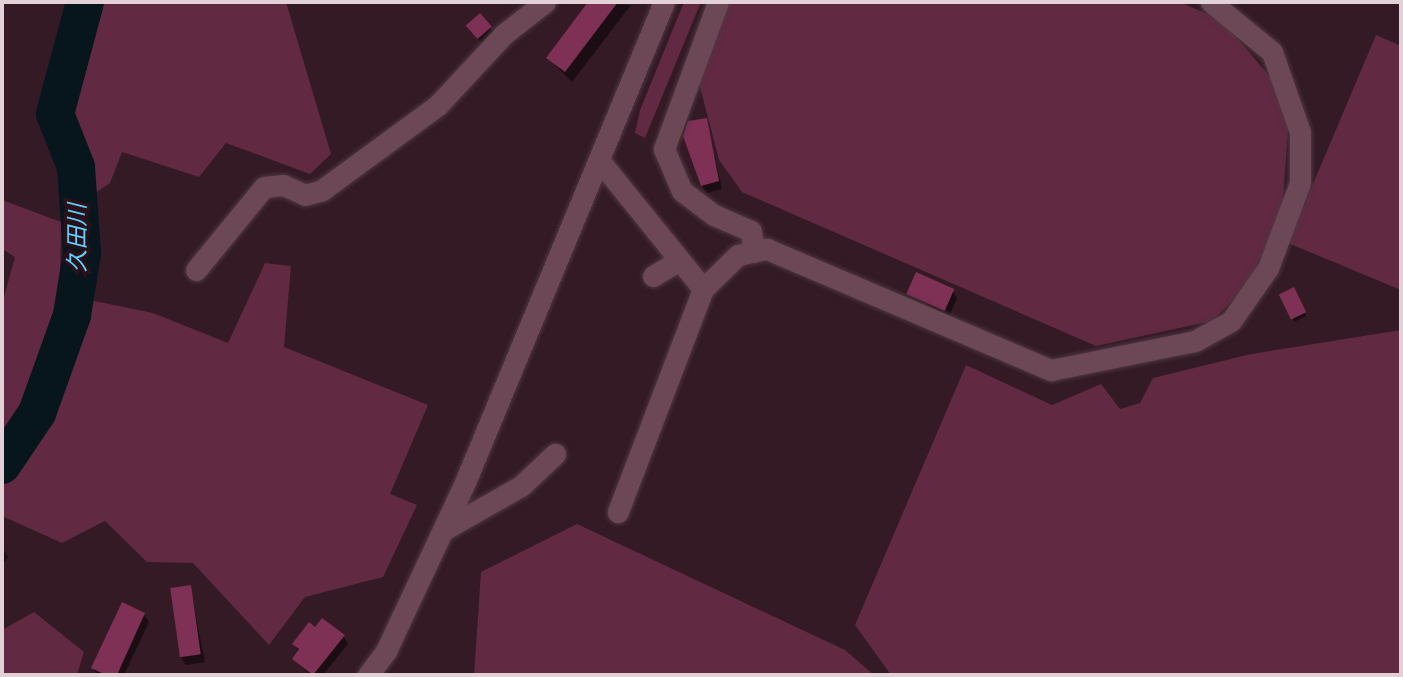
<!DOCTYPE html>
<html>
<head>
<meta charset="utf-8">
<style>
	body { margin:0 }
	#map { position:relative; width:1403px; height:677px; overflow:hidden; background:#331a25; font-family:Poppins,"Noto Sans JP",sans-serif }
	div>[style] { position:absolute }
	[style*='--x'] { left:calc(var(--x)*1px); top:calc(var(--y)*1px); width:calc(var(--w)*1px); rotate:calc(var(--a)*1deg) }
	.green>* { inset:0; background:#612942 }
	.shadow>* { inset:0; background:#0007; transform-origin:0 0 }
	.river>* { height:38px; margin:-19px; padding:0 19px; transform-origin:19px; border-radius:19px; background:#07161c }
	.building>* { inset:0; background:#7f3055; transform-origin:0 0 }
	.roads { filter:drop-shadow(0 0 2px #4f3741) drop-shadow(0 0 2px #4f3741) }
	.minor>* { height:21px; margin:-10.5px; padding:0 10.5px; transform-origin:10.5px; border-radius:10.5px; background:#6c4857 }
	span { translate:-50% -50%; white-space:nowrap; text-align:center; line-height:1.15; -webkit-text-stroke:7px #29111b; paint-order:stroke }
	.water-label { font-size:23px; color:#60d2fc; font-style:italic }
	.frame { position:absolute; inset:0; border:4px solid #e2d1d7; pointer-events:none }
</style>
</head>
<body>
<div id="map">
	<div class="green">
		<div style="clip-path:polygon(104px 2px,286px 2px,331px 154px,310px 174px,226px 143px,199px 177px,122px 152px,110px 183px,97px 192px,72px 122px)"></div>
		<div style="clip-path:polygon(684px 2px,701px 2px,645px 138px,635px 133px,640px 110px)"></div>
		<div style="clip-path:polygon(730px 2px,1179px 2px,1222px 20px,1271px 78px,1288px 129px,1282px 215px,1247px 286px,1212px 321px,1096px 346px,742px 192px,719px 160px,699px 83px)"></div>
		<div style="clip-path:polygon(1376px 35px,1401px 46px,1401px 290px,1288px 243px)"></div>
		<div style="clip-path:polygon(2px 200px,61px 222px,60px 294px,153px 313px,228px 343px,265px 263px,291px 266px,284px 347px,428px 405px,390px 494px,417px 505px,383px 577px,305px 597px,269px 645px,193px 563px,147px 562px,105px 521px,62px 543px,2px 516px,2px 304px,15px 257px,2px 249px)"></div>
		<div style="clip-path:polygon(1401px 330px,1401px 675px,891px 675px,855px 625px,966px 365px,1052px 405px,1101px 384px,1120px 409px,1140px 403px,1153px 378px,1251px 354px)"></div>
		<div style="clip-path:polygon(577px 524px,845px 650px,874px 675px,474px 675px,481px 572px)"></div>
		<div style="clip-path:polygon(34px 612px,84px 652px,77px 675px,2px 675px,2px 630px)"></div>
	</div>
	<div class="shadow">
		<div style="clip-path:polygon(590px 2px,631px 5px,572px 82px,548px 58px)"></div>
		<div style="clip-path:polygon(480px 16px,493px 32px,482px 43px,470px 30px)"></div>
		<div style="clip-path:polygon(706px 120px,722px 189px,707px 193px,702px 186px)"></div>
		<div style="left:1293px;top:289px;width:30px;height:13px;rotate:64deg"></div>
		<div style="clip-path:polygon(952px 290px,957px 298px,949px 317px,909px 294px)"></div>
		<div style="clip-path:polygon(2px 548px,8px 557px,2px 565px)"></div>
		<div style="clip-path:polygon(190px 587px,205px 662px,186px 665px,181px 657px)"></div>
		<div style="clip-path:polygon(144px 615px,149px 622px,124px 675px,97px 675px,93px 668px)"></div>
		<div style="clip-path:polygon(315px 630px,343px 636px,348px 644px,323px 675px,310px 675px,294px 659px,299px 652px,294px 644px)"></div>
	</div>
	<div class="river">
		<div style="--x:2;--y:465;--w:63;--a:-56.1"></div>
		<div style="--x:37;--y:413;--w:104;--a:-70.3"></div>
		<div style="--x:72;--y:315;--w:63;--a:-80.8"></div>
		<div style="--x:82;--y:253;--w:86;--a:-94"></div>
		<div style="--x:76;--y:167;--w:57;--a:-111.6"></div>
		<div style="--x:55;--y:114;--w:116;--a:-75"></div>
	</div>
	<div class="building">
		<div style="clip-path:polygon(588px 2px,618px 2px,565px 72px,546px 58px)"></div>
		<div style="left:480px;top:13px;width:18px;height:19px;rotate:49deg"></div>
		<div style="clip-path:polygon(707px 118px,719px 181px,701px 186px,683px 136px,688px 121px)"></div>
		<div style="left:916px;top:272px;width:42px;height:24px;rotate:24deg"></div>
		<div style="left:1294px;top:287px;width:28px;height:17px;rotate:64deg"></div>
		<div style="left:191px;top:585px;width:70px;height:21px;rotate:82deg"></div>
		<div style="clip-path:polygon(122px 602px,145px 613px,117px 675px,106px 675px,91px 668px)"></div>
		<div style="clip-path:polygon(322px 618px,345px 635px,313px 675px,292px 659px,299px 649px,292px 644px,309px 622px,315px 627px)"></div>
	</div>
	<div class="roads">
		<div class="minor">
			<div style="--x:718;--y:2;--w:157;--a:110.2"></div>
			<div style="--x:664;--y:149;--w:46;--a:66.8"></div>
			<div style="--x:682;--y:191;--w:40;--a:37"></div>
			<div style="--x:714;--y:215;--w:40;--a:23.4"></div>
			<div style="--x:751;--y:231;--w:21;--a:82"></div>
			<div style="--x:599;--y:160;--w:166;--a:51.1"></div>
			<div style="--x:703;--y:289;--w:239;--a:110.9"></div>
			<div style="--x:196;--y:270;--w:107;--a:-50.7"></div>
			<div style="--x:264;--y:187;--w:19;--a:-6"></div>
			<div style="--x:283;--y:185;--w:24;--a:24"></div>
			<div style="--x:305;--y:195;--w:18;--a:-16"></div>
			<div style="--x:322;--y:190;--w:144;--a:-36.2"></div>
			<div style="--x:438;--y:105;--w:97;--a:-47.1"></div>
			<div style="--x:504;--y:34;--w:52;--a:-38"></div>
			<div style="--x:653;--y:276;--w:29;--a:-31"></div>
			<div style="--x:703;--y:289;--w:49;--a:-44.2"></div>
			<div style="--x:738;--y:255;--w:30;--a:-12"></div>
			<div style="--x:767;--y:249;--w:309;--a:23.1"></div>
			<div style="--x:1051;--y:370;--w:147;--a:-11.4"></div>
			<div style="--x:1195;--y:341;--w:41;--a:-29.1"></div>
			<div style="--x:1231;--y:321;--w:65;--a:-55.1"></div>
			<div style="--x:1268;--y:268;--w:91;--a:-69.4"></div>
			<div style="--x:1300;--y:183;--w:51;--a:-90"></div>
			<div style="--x:1300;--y:132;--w:85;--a:-109.3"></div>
			<div style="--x:1272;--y:52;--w:79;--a:-140.7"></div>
			<div style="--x:445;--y:529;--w:87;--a:-29.5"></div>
			<div style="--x:521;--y:486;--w:47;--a:-43.3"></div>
			<div style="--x:368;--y:675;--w:30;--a:-53"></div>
			<div style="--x:386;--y:651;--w:189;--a:-64.9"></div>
			<div style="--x:466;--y:480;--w:517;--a:-67.5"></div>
		</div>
	</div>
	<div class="water-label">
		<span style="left:77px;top:238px;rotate:-90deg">久田川</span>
	</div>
	<div class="frame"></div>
</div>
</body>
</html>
